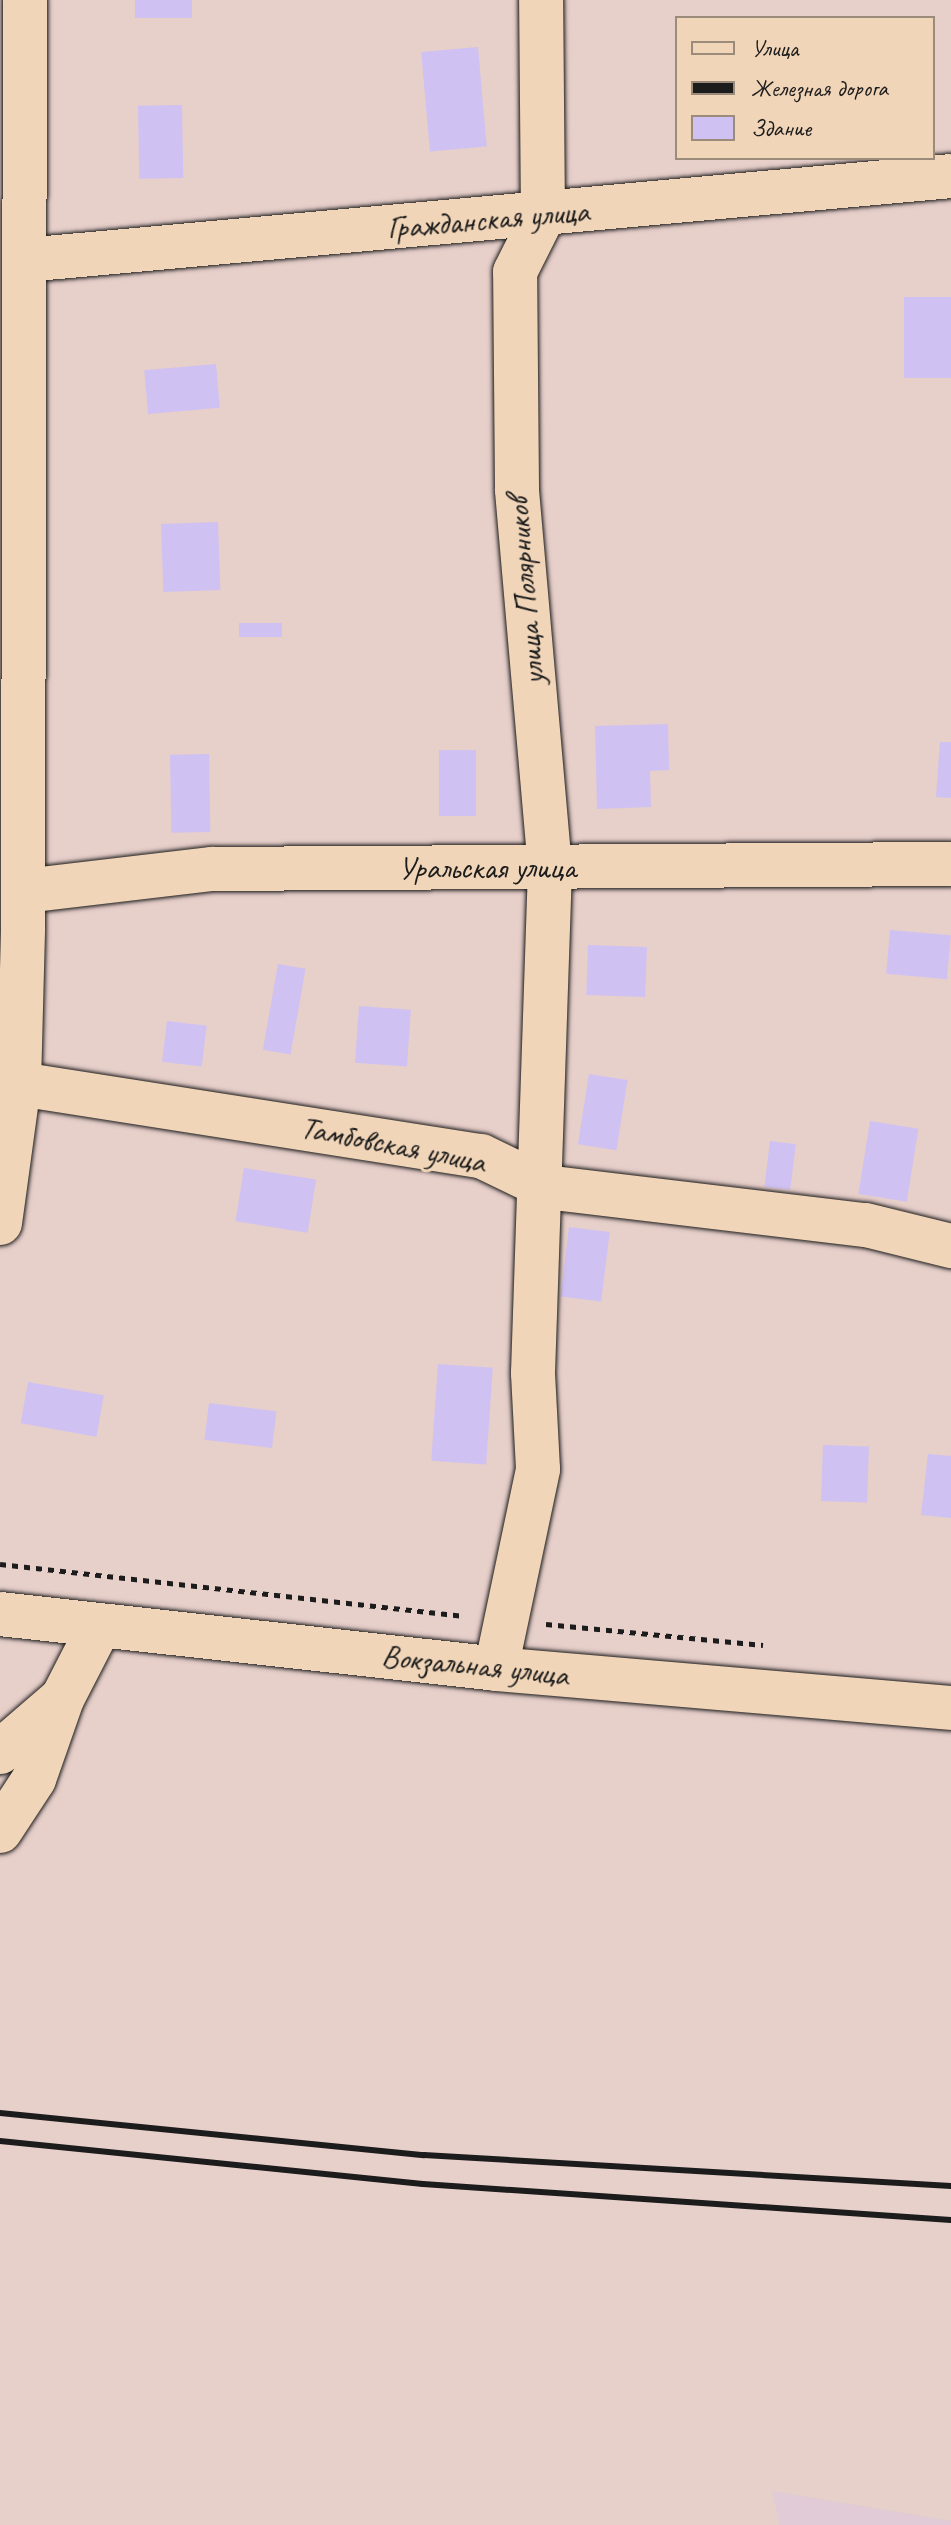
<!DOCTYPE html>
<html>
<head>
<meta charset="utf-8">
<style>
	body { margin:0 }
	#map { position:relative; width:951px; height:2525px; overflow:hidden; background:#e7cfca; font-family:Caveat,sans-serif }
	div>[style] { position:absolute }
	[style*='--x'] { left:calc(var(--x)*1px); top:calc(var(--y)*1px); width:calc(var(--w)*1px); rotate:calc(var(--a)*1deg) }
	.built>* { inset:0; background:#e0cbd6 }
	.building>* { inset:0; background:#d0c1f3; transform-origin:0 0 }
	.path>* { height:5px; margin-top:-2.5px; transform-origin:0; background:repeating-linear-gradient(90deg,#1c1c1c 0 6px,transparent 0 12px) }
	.roads { filter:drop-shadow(0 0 2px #1c1c1c) drop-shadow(0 0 2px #1c1c1c) }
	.minor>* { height:44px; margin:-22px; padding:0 22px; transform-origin:22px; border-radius:22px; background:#f1d5b8 }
	.rail>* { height:6px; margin:-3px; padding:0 3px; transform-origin:3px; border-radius:3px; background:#1c1c1c }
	span { translate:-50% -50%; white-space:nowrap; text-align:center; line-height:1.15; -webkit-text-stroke:6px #f1d5b8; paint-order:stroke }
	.street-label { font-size:32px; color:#1c1c1c }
	.legend { position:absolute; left:675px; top:16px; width:260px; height:144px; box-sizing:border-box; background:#f1d5b8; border:2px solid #9c8b7a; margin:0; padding:10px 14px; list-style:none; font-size:24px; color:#1c1c1c }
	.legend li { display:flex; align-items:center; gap:16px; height:40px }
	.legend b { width:40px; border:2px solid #9c8b7a }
</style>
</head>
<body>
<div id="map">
	<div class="built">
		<div style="clip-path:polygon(772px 2491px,951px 2521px,951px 2525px,780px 2525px)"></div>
	</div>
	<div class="building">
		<div style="left:135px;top:0;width:57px;height:18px"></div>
		<div style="left:478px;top:47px;width:100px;height:57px;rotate:85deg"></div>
		<div style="left:182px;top:105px;width:73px;height:44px;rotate:89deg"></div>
		<div style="left:951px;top:297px;width:81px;height:47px;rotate:90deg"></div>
		<div style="left:216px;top:364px;width:44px;height:72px;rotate:85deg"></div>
		<div style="left:218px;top:522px;width:68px;height:57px;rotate:88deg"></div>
		<div style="left:239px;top:623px;width:43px;height:14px"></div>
		<div style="clip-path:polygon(668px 724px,669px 770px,650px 771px,651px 807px,597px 809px,595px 726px)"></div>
		<div style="clip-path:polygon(940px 742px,951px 742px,951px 798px,936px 797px)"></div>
		<div style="left:439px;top:750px;width:37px;height:66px"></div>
		<div style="left:209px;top:754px;width:78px;height:39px;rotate:89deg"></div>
		<div style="left:890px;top:930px;width:61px;height:44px;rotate:5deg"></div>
		<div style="left:588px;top:945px;width:59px;height:50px;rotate:2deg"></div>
		<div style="left:278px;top:964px;width:28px;height:87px;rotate:10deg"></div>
		<div style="left:359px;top:1006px;width:52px;height:57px;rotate:4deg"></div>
		<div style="left:167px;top:1021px;width:40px;height:41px;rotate:7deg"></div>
		<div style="left:589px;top:1074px;width:39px;height:71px;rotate:9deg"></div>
		<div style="left:870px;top:1121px;width:49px;height:74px;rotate:9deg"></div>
		<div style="left:770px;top:1141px;width:26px;height:46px;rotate:7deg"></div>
		<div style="left:244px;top:1168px;width:73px;height:54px;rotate:9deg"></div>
		<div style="left:569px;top:1227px;width:41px;height:70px;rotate:7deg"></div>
		<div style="left:438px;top:1364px;width:55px;height:97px;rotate:4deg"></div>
		<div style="left:28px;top:1382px;width:77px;height:42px;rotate:10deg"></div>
		<div style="left:209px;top:1403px;width:68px;height:37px;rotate:7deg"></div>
		<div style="left:823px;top:1445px;width:46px;height:56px;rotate:2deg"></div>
		<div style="clip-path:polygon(928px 1454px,951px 1456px,951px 1518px,921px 1515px)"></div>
	</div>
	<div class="path">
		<div style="--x:0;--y:1564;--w:467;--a:6.4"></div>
		<div style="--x:546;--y:1624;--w:218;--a:5.5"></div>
	</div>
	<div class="roads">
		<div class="minor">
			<div style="--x:25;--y:260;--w:930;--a:-5.18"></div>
			<div style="--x:24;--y:891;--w:189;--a:-6.7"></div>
			<div style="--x:212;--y:869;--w:739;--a:-0.39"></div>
			<div style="--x:19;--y:1084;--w:468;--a:8.9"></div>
			<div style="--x:481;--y:1156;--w:71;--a:25.8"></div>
			<div style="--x:545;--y:1187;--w:323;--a:6.8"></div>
			<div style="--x:866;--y:1225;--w:88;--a:13.9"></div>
			<div style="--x:0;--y:1223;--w:140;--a:-82.2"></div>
			<div style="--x:19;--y:1084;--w:157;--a:-88.5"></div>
			<div style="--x:23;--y:927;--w:927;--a:-89.88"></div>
			<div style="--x:0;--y:1614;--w:499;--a:6.3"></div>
			<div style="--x:496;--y:1669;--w:457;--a:4.9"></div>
			<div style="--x:496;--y:1669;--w:204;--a:-78.1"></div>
			<div style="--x:538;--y:1469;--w:96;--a:-93"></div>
			<div style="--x:533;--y:1373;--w:505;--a:-88.07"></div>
			<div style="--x:550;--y:868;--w:380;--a:-95"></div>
			<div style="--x:517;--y:489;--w:217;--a:-90.5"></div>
			<div style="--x:515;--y:272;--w:63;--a:-63.4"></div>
			<div style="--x:543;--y:216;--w:216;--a:-90.5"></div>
			<div style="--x:0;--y:1752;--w:79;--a:-40.9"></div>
			<div style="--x:0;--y:1831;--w:62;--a:-56.8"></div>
			<div style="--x:34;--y:1779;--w:85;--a:-70.7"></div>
			<div style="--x:62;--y:1699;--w:81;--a:-62.8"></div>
		</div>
	</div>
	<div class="rail">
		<div style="--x:0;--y:2113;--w:426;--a:5.7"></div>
		<div style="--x:424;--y:2155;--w:528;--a:3.37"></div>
		<div style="--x:0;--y:2141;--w:425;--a:5.8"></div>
		<div style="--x:423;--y:2184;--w:529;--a:3.9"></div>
	</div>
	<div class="street-label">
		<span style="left:488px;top:220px;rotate:-5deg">Гражданская улица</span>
		<span style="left:526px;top:591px;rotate:-95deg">улица Полярников</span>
		<span style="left:487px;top:868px">Уральская улица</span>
		<span style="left:393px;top:1145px;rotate:11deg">Тамбовская улица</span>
		<span style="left:475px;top:1666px;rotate:6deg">Вокзальная улица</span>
	</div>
	<ul class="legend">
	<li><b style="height:10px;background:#f1d5b8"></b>Улица</li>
	<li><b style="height:10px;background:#1c1c1c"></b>Железная дорога</li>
	<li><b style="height:22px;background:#d0c1f3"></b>Здание</li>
	</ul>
</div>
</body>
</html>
